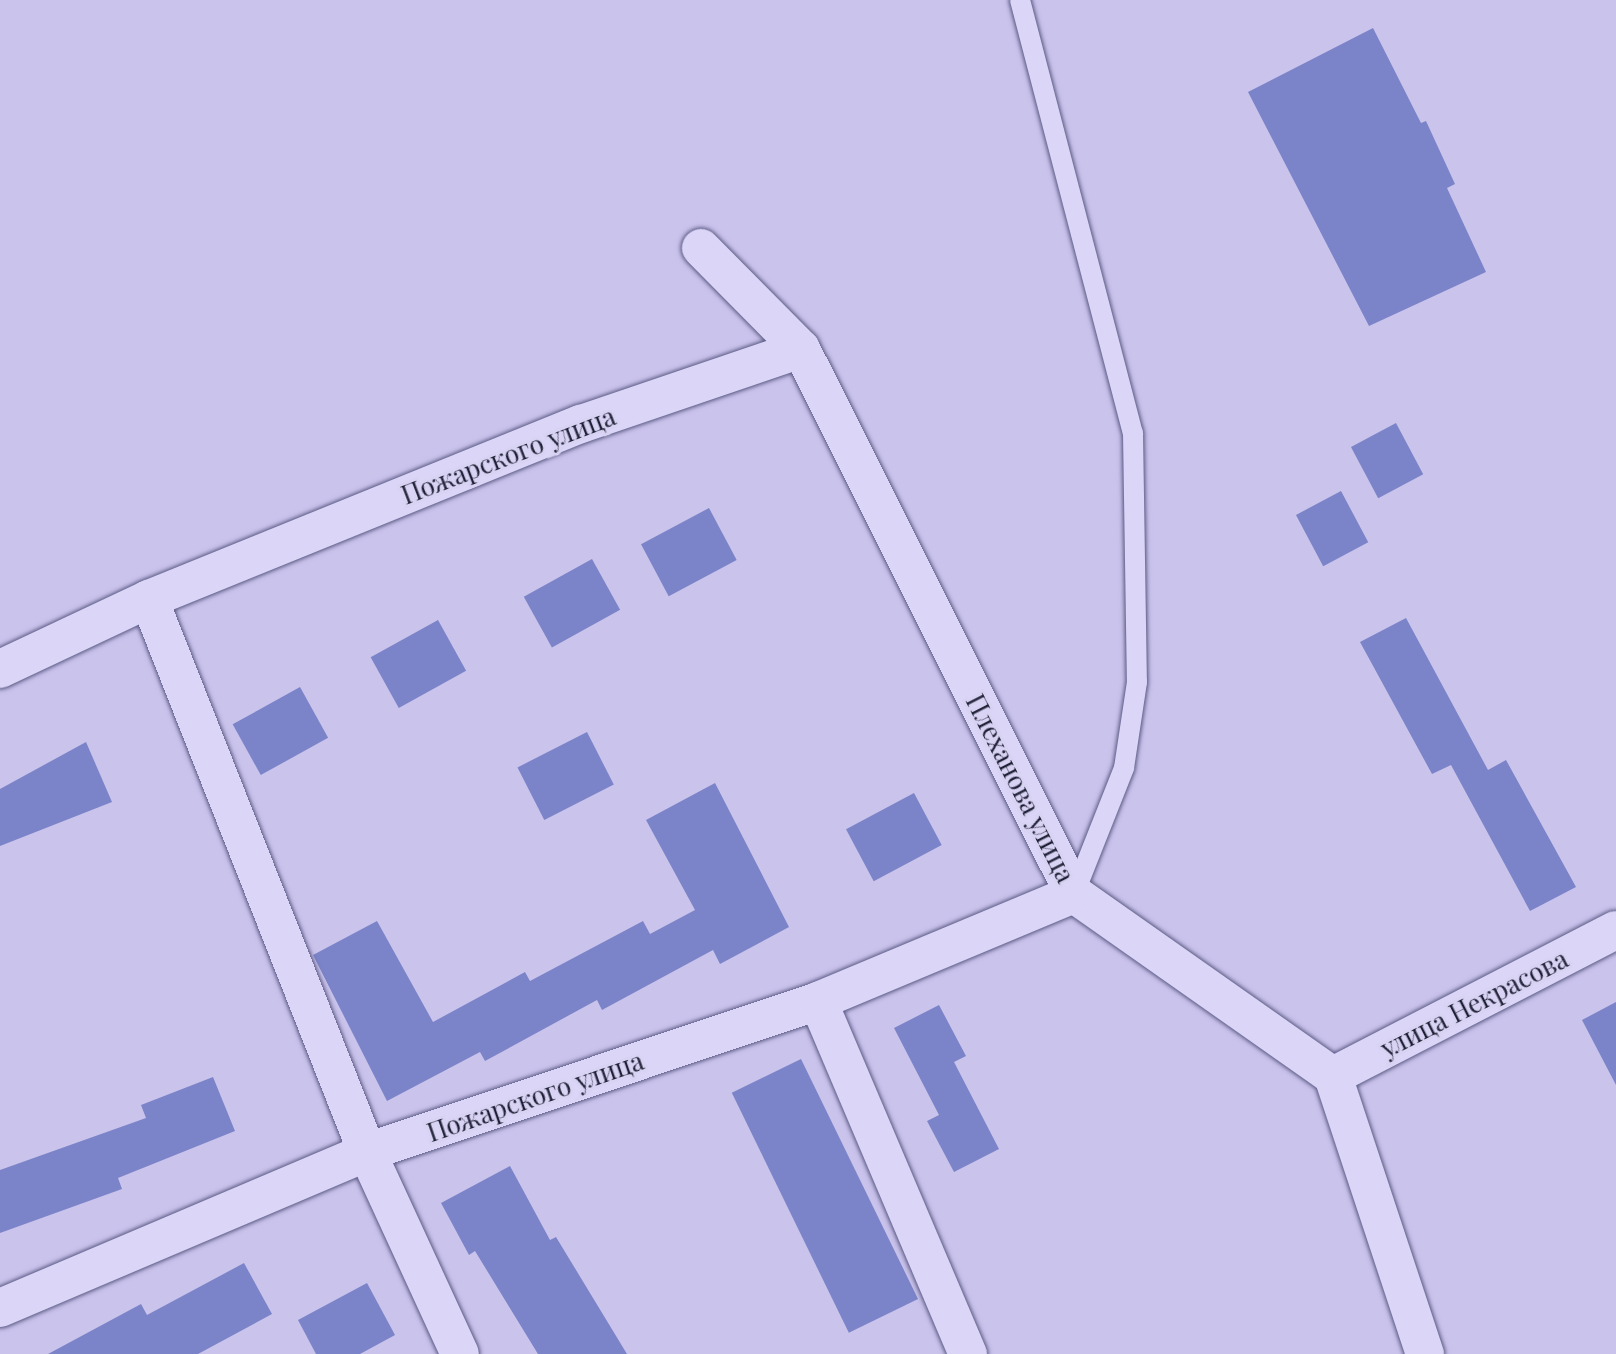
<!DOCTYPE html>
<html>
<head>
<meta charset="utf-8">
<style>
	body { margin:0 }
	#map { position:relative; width:1616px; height:1354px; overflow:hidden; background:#cac3ec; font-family:"Playfair Display",serif }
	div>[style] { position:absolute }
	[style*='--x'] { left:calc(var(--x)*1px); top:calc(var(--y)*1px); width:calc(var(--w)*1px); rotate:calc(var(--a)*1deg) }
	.building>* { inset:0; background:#7b84c8; transform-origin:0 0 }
	.roads { filter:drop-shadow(0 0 2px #5b5b85) drop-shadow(0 0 2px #5b5b85) }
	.service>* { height:20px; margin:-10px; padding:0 10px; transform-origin:10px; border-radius:10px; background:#dbd6f7 }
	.minor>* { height:38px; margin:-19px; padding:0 19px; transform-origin:19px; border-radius:19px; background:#dbd6f7 }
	span { translate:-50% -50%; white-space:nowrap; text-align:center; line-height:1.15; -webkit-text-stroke:6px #d8d2f3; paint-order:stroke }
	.street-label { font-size:26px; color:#1e2035 }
</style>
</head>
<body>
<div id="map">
	<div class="building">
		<div style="clip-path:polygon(1373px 28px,1421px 123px,1426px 121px,1455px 184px,1447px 188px,1486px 272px,1369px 326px,1248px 92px)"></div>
		<div style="left:1396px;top:423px;width:58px;height:51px;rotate:62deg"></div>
		<div style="left:1341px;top:491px;width:58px;height:51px;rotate:62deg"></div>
		<div style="left:709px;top:508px;width:59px;height:77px;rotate:62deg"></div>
		<div style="left:592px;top:559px;width:58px;height:78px;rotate:61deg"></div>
		<div style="clip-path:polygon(1406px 618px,1488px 770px,1506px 760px,1576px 887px,1530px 911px,1451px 765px,1432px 774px,1360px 642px)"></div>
		<div style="left:438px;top:620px;width:58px;height:77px;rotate:61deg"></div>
		<div style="left:300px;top:687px;width:58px;height:77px;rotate:61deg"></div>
		<div style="left:587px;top:732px;width:59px;height:78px;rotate:63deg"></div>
		<div style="clip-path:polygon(86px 742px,112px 802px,0 846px,0 789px)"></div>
		<div style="clip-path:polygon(715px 783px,789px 927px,720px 964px,713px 950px,602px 1010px,597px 1000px,485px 1061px,480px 1052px,387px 1101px,313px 955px,377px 921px,433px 1022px,525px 972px,530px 981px,643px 921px,650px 934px,695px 910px,646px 820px)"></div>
		<div style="left:914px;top:793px;width:59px;height:77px;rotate:62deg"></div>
		<div style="clip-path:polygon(1616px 1002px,1616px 1085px,1582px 1020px)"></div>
		<div style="clip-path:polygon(939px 1005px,966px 1056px,954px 1062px,999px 1149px,954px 1172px,927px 1121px,939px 1115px,894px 1028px)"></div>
		<div style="left:801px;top:1059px;width:267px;height:77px;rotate:64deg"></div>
		<div style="clip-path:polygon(213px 1077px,235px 1131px,118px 1178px,122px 1189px,0 1233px,0 1170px,146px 1118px,141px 1105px)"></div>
		<div style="clip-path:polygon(510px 1166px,550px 1240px,556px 1237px,627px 1354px,538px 1354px,475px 1251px,469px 1255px,441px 1203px)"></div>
		<div style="clip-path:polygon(244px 1263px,272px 1314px,198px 1354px,48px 1354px,141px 1304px,147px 1315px)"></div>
		<div style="clip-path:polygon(367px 1283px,395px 1335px,360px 1354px,316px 1354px,298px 1320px)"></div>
	</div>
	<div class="roads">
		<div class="service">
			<div style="--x:1020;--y:0;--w:448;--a:75.4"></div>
			<div style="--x:1133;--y:433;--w:249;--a:89.1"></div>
			<div style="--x:1137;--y:682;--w:87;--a:98.6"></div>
			<div style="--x:1124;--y:768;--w:136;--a:111.6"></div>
		</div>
		<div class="minor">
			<div style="--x:701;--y:248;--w:142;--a:45.3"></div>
			<div style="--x:801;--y:349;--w:610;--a:63.39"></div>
			<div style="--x:1074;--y:894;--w:317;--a:35.1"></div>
			<div style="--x:1333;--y:1076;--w:293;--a:71.7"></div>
			<div style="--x:149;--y:599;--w:594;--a:68.48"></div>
			<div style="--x:367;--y:1152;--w:222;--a:65.3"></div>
			<div style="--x:0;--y:669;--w:165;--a:-25.2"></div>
			<div style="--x:149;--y:599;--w:466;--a:-22.1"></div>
			<div style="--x:581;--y:424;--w:232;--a:-18.8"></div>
			<div style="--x:818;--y:1001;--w:384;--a:67"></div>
			<div style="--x:1333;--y:1076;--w:318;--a:-27.3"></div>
			<div style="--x:0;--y:1308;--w:399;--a:-23"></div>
			<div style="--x:367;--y:1152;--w:476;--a:-18.5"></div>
			<div style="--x:818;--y:1001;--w:277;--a:-22.7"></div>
		</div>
	</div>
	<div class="street-label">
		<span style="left:508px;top:455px;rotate:-21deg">Пожарского улица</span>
		<span style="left:1021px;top:788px;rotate:63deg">Плеханова улица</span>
		<span style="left:1474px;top:1003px;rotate:-27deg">улица Некрасова</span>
		<span style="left:535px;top:1096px;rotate:-19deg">Пожарского улица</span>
	</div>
</div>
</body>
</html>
